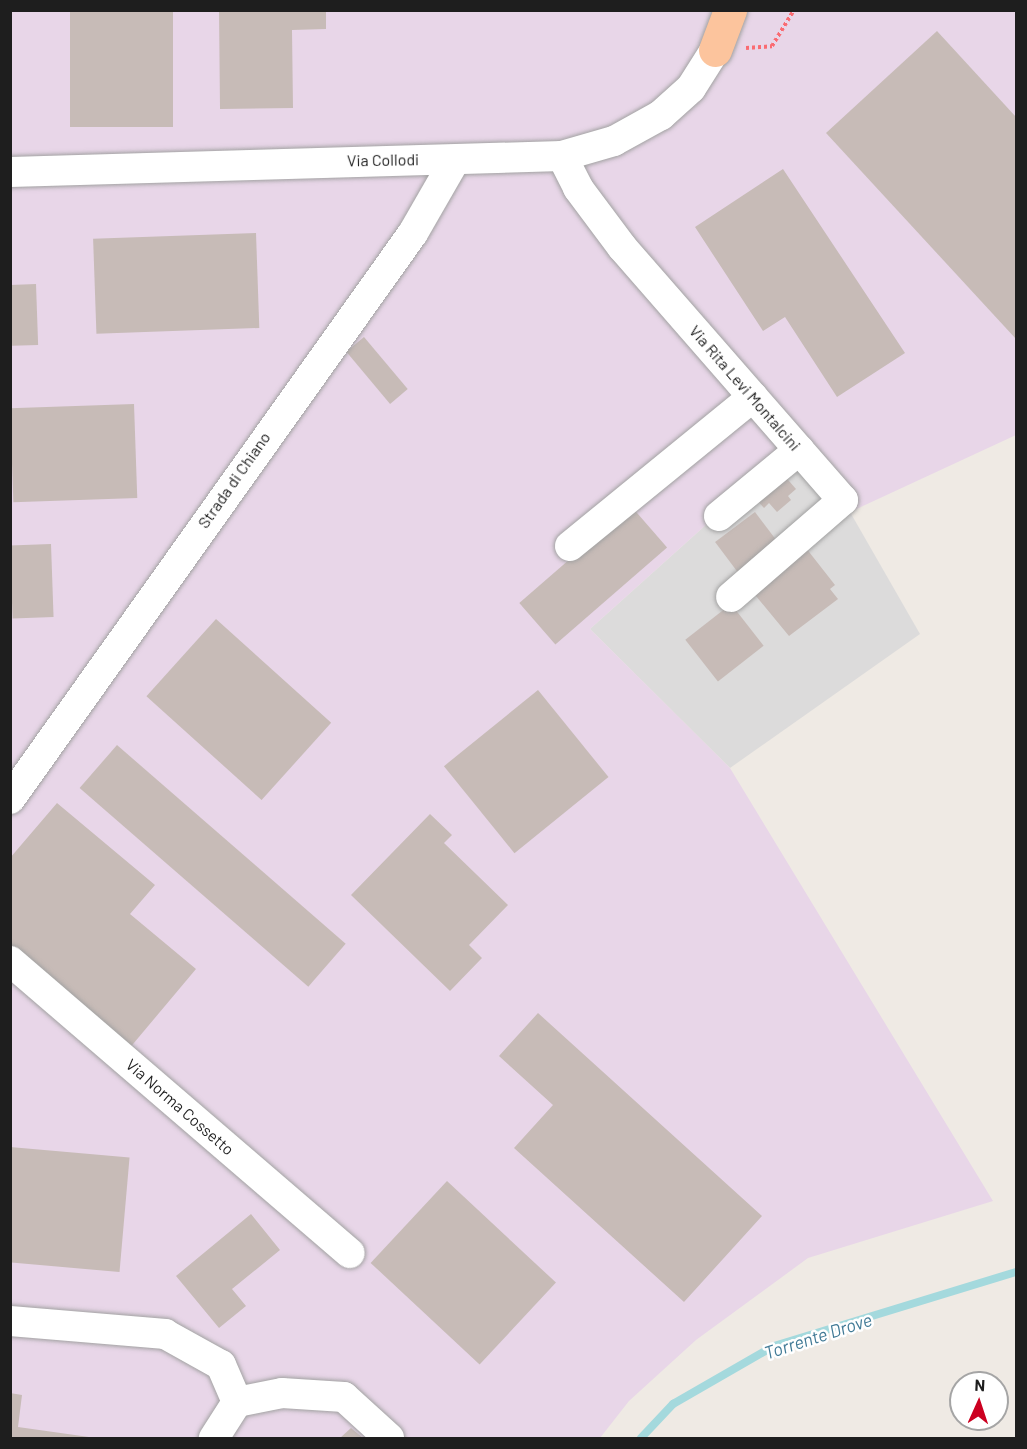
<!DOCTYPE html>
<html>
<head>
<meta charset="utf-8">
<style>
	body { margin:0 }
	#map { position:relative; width:1027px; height:1449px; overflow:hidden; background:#efeae4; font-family:Barlow,sans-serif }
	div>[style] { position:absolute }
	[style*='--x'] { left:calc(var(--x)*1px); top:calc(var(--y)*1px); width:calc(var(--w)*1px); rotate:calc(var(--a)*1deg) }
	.residential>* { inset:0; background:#dcdbdb }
	.industrial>* { inset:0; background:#e8d6e8 }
	.stream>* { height:8px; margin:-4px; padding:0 4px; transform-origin:4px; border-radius:4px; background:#a4d9dd }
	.building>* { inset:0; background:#c7bbb7; transform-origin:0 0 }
	.path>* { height:4px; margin-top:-2px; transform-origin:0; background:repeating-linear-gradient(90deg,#fa6b72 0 3px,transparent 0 6px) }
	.roads { filter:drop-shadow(0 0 2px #a2a2a2) drop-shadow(0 0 2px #a2a2a2) }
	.minor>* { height:30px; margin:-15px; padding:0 15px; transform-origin:15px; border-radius:15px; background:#fff }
	.major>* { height:33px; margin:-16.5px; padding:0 16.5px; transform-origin:16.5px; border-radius:16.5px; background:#fcc49d }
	span { translate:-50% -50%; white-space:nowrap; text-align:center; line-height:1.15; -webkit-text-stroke:5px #fff; paint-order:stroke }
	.street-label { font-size:16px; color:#1e1e1e }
	.water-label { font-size:18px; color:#417a96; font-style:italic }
	.frame { position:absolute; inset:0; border:12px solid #1e1e1e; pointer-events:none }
	.north { position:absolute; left:949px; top:1371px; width:60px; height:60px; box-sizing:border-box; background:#fff; border:2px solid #a5a5a5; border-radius:50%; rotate:3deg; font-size:16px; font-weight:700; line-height:24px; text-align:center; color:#1e1e1e }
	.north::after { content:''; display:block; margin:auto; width:21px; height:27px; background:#cc0020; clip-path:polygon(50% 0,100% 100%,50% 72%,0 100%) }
</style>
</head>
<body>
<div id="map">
	<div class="residential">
		<div style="clip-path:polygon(787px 452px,850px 512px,920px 634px,730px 768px,590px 629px)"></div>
	</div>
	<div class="industrial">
		<div style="clip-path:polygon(10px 11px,1016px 11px,1016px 435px,850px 512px,787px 452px,590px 629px,730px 768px,993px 1201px,808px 1258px,696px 1340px,629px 1401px,600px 1438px,11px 1438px)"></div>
	</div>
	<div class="stream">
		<div style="--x:641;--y:1438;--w:47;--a:-46.7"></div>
		<div style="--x:673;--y:1404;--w:116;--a:-29.9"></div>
		<div style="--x:774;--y:1346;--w:253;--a:-17"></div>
	</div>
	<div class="building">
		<div style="left:70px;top:10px;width:103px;height:117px"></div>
		<div style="clip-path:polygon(219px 10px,326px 10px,326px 29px,292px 30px,293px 108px,220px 109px)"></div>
		<div style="clip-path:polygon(937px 31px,1016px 117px,1016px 339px,826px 133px)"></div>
		<div style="clip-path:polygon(783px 169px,905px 353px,837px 397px,785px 317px,763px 331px,695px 227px)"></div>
		<div style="left:256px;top:233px;width:95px;height:163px;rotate:88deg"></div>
		<div style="left:36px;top:284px;width:61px;height:26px;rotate:88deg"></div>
		<div style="left:364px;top:337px;width:68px;height:23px;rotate:50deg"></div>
		<div style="left:134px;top:404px;width:94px;height:124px;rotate:88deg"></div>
		<div style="clip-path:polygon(782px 473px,796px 489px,788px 496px,791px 500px,777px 512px,769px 503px,764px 508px,754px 497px)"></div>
		<div style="left:631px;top:506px;width:55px;height:148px;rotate:49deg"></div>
		<div style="left:755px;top:512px;width:43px;height:50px;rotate:53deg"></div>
		<div style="left:51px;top:544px;width:73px;height:41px;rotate:88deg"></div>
		<div style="clip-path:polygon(806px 548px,835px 585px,830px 589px,838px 599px,789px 636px,751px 590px)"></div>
		<div style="left:731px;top:604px;width:53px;height:58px;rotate:52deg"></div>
		<div style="left:216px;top:619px;width:155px;height:104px;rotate:42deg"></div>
		<div style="left:538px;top:690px;width:112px;height:121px;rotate:51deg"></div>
		<div style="left:117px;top:745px;width:303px;height:57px;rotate:41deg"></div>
		<div style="clip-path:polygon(57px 803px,155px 885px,130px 914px,196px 969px,128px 1050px,10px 952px,10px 858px)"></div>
		<div style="clip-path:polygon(430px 814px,452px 835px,444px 843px,508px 905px,469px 945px,482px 958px,450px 991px,351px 895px)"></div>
		<div style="clip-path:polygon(538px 1013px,762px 1216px,684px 1302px,514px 1148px,553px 1105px,499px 1056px)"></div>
		<div style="left:10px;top:1147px;width:120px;height:115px;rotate:5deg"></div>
		<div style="left:447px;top:1181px;width:149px;height:112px;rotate:43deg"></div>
		<div style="clip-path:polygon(251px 1214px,280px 1250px,232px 1289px,246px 1306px,219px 1328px,176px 1276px)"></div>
		<div style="clip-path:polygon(10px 1393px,22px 1395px,18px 1427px,96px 1438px,10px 1438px)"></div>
		<div style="clip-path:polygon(351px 1428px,363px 1438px,340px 1438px)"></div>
	</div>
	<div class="path">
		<div style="--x:746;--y:48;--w:26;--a:-4"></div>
		<div style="--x:772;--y:46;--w:42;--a:-58.6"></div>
	</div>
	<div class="roads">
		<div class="minor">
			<div style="--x:562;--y:156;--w:36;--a:63"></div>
			<div style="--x:578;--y:188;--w:74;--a:53.3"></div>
			<div style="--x:622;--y:247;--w:336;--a:48.9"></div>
			<div style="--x:843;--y:500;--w:148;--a:139.1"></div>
			<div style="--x:10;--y:172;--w:552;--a:-1.66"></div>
			<div style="--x:562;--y:156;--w:54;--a:-16.1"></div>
			<div style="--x:614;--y:141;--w:54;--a:-29"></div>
			<div style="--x:661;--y:115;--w:40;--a:-42"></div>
			<div style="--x:691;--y:88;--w:45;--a:-57.7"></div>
			<div style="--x:719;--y:516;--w:104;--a:-39.5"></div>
			<div style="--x:570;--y:546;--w:236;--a:-39.2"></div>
			<div style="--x:10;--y:799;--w:695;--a:-54.55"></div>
			<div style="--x:413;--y:233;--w:84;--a:-60.1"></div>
			<div style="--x:10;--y:961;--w:448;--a:40.7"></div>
			<div style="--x:10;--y:1321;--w:156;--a:4.8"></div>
			<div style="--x:165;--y:1334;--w:64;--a:29"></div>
			<div style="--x:221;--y:1365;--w:40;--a:66.6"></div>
			<div style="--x:237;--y:1402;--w:43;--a:122.6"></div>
			<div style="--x:237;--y:1402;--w:46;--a:-11.3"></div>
			<div style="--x:282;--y:1393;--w:62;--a:3.7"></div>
			<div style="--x:344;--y:1397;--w:61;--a:42.3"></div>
		</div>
		<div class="major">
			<div style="--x:715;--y:50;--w:43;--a:-69.4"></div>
		</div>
	</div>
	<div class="street-label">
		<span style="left:383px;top:160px;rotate:-1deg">Via Collodi</span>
		<span style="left:745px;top:388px;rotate:49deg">Via Rita Levi Montalcini</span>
		<span style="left:234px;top:480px;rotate:-55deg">Strada di Chiano</span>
		<span style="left:180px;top:1107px;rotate:41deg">Via Norma Cossetto</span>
	</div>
	<div class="water-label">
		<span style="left:818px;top:1336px;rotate:-18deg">Torrente Drove</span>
	</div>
	<div class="frame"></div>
	<div class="north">N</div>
</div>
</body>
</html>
